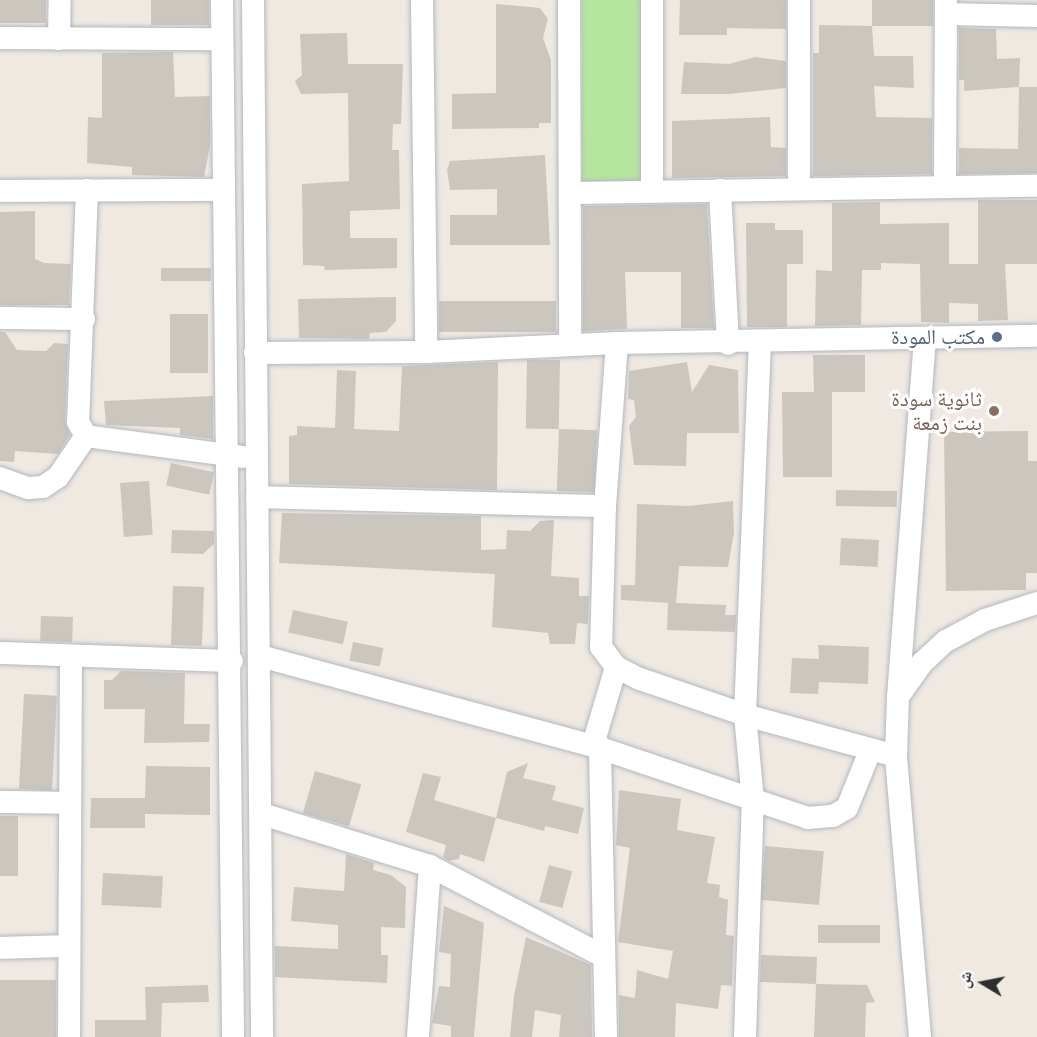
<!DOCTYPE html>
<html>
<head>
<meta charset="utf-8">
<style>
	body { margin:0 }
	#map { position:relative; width:1037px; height:1037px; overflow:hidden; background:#efe9e1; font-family:"Fira Sans Condensed","Noto Naskh Arabic",sans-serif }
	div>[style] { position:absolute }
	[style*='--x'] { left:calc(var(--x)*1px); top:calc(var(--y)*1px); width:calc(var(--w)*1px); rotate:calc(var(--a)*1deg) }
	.green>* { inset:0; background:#b6e59e; transform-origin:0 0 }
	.building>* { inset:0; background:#cbc7bf; transform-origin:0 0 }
	.roads { filter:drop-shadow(0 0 2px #b4b7c1) drop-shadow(0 0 2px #b4b7c1) }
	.minor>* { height:22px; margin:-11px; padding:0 11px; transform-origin:11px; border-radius:11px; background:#fff }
	.dots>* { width:16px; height:16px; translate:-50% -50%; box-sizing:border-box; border:3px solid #fff; border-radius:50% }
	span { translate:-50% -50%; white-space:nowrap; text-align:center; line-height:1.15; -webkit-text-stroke:6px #fff; paint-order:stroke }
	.service-label { font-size:21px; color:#4e5e75 }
	.right { translate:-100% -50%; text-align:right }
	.education-label { font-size:21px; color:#785e54 }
	.north { position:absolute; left:953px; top:953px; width:60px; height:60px; -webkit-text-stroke:4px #fff; paint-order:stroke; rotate:280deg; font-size:16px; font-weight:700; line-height:24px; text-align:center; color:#2e2e2e }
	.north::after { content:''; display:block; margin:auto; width:21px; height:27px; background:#2e2e2e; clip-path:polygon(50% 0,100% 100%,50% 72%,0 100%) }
</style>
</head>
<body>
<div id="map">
	<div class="green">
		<div style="left:582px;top:0;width:61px;height:181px"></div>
	</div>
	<div class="building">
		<div style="left:0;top:0;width:46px;height:23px"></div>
		<div style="left:151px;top:0;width:58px;height:25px"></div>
		<div style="clip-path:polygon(680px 0,786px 0,786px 29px,727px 28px,727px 35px,679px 35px)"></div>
		<div style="left:872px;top:0;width:61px;height:26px"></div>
		<div style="clip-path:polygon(496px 4px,540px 8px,548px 19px,543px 38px,551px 60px,551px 123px,539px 123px,539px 128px,452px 129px,452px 94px,496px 93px)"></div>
		<div style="clip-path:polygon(819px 25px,872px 26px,874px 56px,913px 56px,914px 88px,874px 86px,876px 117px,932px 118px,932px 174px,813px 176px,813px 53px,819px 53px)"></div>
		<div style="clip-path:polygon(959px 28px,996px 29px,997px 59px,1020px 58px,1019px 87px,964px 91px,964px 80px,959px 80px)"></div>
		<div style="clip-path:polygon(347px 33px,348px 64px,403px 64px,401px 124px,393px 124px,392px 150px,399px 150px,400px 209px,350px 211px,350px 238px,397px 238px,397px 268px,325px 270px,324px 266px,303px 265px,302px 184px,349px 181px,348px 93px,301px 94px,295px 81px,302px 75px,300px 34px)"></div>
		<div style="clip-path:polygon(173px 52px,175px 97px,210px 96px,210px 146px,204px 177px,132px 175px,132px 167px,87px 163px,88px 117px,102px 118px,102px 53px)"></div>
		<div style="clip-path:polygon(755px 57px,786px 61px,786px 88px,729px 94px,681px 94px,684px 62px,729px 64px)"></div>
		<div style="clip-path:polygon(1019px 87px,1037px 87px,1037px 173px,959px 174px,959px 148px,1018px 149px)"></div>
		<div style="clip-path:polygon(770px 117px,771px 147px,786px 148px,786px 176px,672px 178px,672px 121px)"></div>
		<div style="clip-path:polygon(545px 155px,550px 245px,450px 245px,450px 215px,497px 215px,497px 189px,450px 190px,447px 170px,450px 161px)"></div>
		<div style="clip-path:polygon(978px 200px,1037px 200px,1037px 264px,1005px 264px,1008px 320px,978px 321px,978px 304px,949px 303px,949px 323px,921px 322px,920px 264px,881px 263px,881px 270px,862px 270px,861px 325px,815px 326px,816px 270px,832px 271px,832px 203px,880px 202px,880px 224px,949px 223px,949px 264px,978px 264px)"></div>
		<div style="clip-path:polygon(707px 204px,714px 328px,681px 328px,681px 272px,625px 272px,627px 329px,583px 331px,583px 206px)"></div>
		<div style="clip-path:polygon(35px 211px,35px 259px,44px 263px,71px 264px,69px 305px,0 305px,0 212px)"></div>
		<div style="clip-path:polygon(746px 223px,775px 223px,775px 230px,803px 230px,803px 264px,787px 264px,787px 327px,747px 327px)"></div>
		<div style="left:211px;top:268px;width:13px;height:50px;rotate:90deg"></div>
		<div style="clip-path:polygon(396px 297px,396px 321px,386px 332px,370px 333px,369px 339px,299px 338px,298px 299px)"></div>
		<div style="left:556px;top:301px;width:31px;height:117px;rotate:90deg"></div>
		<div style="left:170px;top:314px;width:38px;height:59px"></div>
		<div style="clip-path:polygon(0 332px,5px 332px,17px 350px,46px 351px,54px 343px,68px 344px,65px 421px,70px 435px,58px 454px,15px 451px,14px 462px,0 461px)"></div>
		<div style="clip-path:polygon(813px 355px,865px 355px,865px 392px,832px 392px,832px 477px,783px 477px,782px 392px,814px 392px)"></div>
		<div style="left:560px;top:360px;width:69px;height:33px;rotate:91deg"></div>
		<div style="clip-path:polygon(498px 362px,497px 490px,289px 484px,289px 436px,297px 435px,297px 426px,335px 428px,337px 370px,356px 371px,354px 429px,399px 431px,402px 366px)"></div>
		<div style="clip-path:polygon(687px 362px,692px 392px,709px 365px,738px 370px,739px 433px,687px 433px,686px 466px,634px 465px,629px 426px,636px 417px,634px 400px,628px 399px,629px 371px)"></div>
		<div style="clip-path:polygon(213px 396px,213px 439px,180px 435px,180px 428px,106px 425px,104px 401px)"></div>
		<div style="left:559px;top:429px;width:38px;height:62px;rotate:2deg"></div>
		<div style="clip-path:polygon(1028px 431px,1028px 461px,1037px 461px,1037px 573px,1026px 573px,1026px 590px,946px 591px,944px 432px)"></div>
		<div style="left:171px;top:463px;width:44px;height:23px;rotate:12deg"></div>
		<div style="left:149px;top:481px;width:54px;height:29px;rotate:86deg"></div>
		<div style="left:836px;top:490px;width:61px;height:16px;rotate:1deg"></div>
		<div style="clip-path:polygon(733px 501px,734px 533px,728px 567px,679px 566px,676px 603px,726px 605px,725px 615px,736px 615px,735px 632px,667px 630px,668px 603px,671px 603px,621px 600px,621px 585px,635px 585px,637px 504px,688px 506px)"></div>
		<div style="clip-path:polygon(282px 513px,481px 516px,481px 550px,506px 549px,507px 530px,530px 531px,540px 521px,554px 520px,551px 576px,579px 578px,579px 596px,589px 596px,588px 624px,577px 623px,575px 644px,550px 644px,548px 633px,492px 627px,495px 574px,279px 563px)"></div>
		<div style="clip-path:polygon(172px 530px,214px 531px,214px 544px,203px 554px,171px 553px)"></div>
		<div style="left:841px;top:538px;width:38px;height:27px;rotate:3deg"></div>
		<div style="left:173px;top:586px;width:31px;height:59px;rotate:2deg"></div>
		<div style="left:293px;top:610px;width:56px;height:23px;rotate:12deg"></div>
		<div style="left:41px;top:616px;width:32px;height:25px;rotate:2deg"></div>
		<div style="left:353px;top:642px;width:31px;height:19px;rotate:11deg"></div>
		<div style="clip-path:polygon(818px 645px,869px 647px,868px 684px,819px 682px,818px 694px,790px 693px,792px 658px,819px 659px)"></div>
		<div style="clip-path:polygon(121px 671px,185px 673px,184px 724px,210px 724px,209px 742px,144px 743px,145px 709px,104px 709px,104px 680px,112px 680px)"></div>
		<div style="left:24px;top:694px;width:33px;height:95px;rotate:3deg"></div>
		<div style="clip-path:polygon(528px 763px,523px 778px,556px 786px,552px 800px,584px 808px,578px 834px,545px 826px,544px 831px,496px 818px,507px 772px)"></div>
		<div style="clip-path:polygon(146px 766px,210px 767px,210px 815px,145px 814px,145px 828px,90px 828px,91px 798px,145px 798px)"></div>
		<div style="left:315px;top:771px;width:48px;height:44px;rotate:16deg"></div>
		<div style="clip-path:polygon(423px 773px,441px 777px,434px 800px,496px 818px,484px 862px,460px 854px,459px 859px,449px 861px,443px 857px,446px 845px,406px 832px)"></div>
		<div style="clip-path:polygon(619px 790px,681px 799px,677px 830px,715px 837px,707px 883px,720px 885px,719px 897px,728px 900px,726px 935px,734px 936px,732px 986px,721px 985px,718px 1009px,676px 1003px,675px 1037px,619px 1037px,619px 995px,635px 998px,637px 970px,668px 979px,673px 951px,618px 942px,630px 848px,616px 845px)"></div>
		<div style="left:0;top:816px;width:18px;height:60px"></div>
		<div style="left:765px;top:846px;width:59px;height:54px;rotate:5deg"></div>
		<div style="clip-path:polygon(346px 854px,374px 863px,373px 870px,391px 875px,406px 887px,405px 928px,381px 927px,381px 955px,388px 955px,387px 983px,275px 977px,275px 946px,338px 949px,338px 925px,291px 921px,294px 887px,344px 891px)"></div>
		<div style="left:549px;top:865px;width:24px;height:38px;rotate:15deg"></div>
		<div style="left:103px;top:873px;width:60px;height:32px;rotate:3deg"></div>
		<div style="clip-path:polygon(444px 906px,484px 923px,474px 1037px,451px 1037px,451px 1026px,432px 1023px,439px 986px,450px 987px,451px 954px,439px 952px)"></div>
		<div style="left:880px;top:925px;width:18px;height:62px;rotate:90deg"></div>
		<div style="clip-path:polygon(526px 937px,591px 965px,592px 1037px,559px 1037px,561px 1015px,535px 1010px,532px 1037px,510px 1037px,514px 996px)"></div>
		<div style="left:761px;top:955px;width:56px;height:27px;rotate:2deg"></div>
		<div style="left:56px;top:980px;width:57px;height:56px;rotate:90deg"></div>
		<div style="clip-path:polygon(816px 984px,867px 985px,875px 1002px,866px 1003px,865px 1037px,814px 1037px)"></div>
		<div style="clip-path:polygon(208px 985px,209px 1002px,162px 1003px,161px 1037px,95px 1037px,95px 1020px,146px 1020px,145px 987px)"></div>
	</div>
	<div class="roads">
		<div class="minor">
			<div style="--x:222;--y:0;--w:1037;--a:89.39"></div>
			<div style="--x:253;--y:0;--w:1037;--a:89.5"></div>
			<div style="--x:422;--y:0;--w:352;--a:89.3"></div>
			<div style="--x:569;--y:0;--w:345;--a:89.8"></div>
			<div style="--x:652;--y:0;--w:190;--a:90"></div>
			<div style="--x:946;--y:14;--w:91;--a:1.3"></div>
			<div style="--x:0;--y:38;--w:222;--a:0.3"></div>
			<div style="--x:59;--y:39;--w:39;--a:-89"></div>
			<div style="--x:945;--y:186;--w:186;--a:-89.7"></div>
			<div style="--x:799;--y:189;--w:189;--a:-90"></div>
			<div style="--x:87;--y:190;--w:232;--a:92.2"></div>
			<div style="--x:78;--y:422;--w:16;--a:60"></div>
			<div style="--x:86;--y:436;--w:158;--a:7.6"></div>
			<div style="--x:720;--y:190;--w:154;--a:87"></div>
			<div style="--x:0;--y:191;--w:223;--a:-0.3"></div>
			<div style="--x:571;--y:193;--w:466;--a:-0.9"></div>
			<div style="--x:0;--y:318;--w:84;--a:0.7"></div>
			<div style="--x:617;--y:343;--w:163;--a:94.2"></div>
			<div style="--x:605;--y:506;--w:141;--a:91.6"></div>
			<div style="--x:601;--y:647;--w:25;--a:53"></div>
			<div style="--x:616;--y:667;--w:27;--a:27"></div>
			<div style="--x:640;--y:679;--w:111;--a:18.9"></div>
			<div style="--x:745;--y:715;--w:156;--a:15.2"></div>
			<div style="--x:255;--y:353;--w:171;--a:-0.3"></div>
			<div style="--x:426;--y:352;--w:191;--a:-2.7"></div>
			<div style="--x:617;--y:343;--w:420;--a:-1"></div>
			<div style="--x:0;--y:478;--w:30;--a:20"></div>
			<div style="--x:28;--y:488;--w:15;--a:-4"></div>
			<div style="--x:43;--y:487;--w:18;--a:-34"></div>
			<div style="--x:58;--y:477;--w:50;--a:-55.7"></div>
			<div style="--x:257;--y:497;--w:348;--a:1.5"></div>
			<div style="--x:0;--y:653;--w:232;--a:2"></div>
			<div style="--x:260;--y:656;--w:352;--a:15.1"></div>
			<div style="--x:600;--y:748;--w:219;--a:18.6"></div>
			<div style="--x:808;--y:818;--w:25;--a:-5"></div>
			<div style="--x:833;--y:816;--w:16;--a:-30"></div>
			<div style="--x:847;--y:808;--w:61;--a:-68"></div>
			<div style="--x:898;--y:697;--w:359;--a:-85.7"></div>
			<div style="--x:0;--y:802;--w:69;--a:0.8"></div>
			<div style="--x:262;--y:814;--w:176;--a:17.2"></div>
			<div style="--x:430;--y:866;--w:195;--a:27.5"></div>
			<div style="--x:0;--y:948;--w:69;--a:-1.7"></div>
			<div style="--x:69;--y:1037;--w:380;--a:-89.7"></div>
			<div style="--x:418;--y:1037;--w:171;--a:-86"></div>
			<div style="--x:606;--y:1037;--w:289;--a:-91.2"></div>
			<div style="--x:600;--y:748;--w:11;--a:-117"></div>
			<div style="--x:595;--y:738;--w:74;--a:-73.5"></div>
			<div style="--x:745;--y:1037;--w:236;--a:-88.1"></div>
			<div style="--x:753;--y:801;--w:86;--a:-95.3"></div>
			<div style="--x:745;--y:715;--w:371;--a:-87.7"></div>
			<div style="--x:920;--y:1037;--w:282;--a:-94.9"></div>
			<div style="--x:896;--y:756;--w:59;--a:-88.1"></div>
			<div style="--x:898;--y:697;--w:42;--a:-54.8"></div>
			<div style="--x:922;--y:663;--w:33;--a:-43"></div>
			<div style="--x:946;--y:641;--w:44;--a:-28.3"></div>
			<div style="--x:985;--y:620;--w:55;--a:-18.1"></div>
		</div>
	</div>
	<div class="dots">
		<div style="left:997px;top:337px;background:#5c6f8a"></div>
		<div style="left:994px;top:411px;background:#8d6e63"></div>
	</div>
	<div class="service-label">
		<span class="right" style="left:985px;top:337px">مكتب المودة</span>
	</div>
	<div class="education-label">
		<span class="right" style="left:982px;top:411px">ثانوية سودة<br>بنت زمعة</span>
	</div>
	<div class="north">ش</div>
</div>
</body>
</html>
